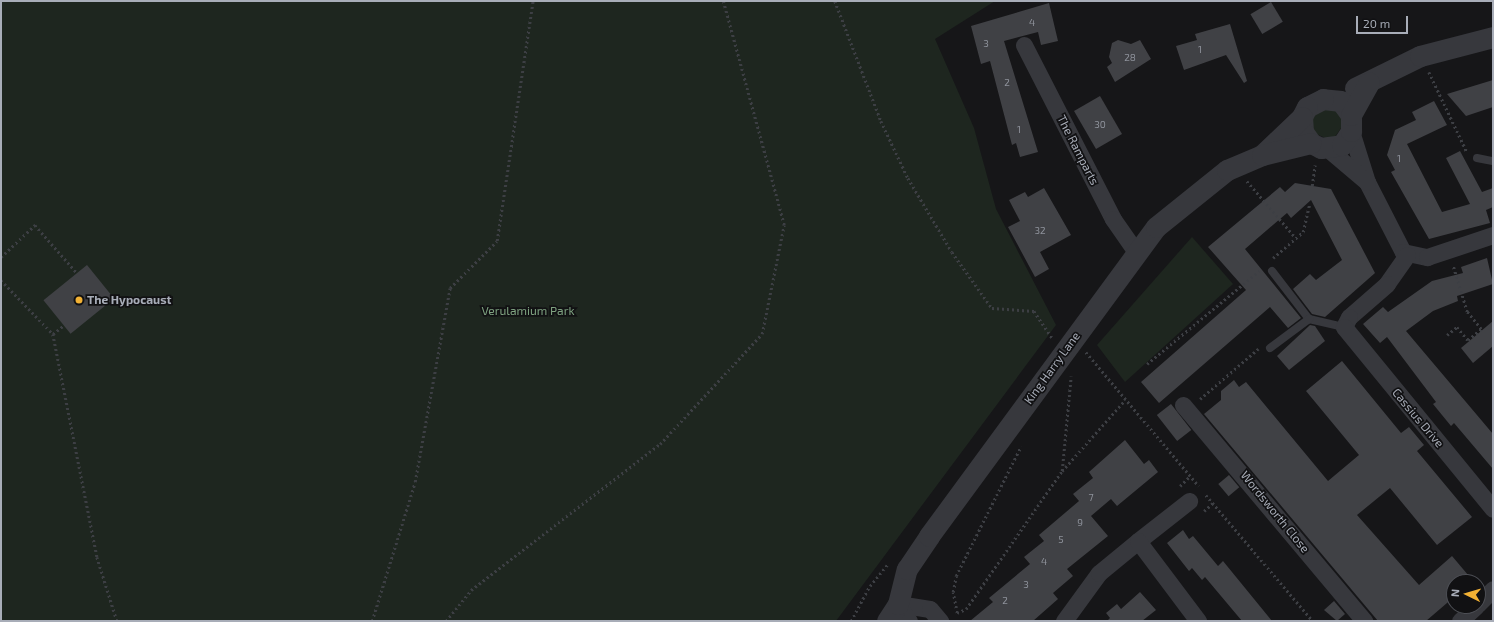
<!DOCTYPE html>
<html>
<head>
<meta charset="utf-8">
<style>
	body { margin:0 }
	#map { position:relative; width:1494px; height:622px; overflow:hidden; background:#161618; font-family:"Exo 2",sans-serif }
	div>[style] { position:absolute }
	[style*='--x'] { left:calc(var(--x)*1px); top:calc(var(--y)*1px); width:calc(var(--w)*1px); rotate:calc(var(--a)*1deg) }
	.green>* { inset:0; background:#1e261f }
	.building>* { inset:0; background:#404145; transform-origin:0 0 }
	.path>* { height:2.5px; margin-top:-1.25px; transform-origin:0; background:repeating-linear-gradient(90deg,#3d3f44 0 2px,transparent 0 5px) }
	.service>* { height:8px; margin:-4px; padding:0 4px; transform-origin:4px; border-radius:4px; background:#37383d }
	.minor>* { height:17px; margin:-8.5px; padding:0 8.5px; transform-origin:8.5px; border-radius:8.5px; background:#37383d }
	.tertiary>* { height:21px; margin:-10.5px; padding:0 10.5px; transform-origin:10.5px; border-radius:10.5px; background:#37383d }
	.dots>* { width:11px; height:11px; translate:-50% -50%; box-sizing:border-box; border:2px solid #111113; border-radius:50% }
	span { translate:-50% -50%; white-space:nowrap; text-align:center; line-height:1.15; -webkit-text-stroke:3.5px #111113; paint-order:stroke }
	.number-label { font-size:10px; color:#8e929b }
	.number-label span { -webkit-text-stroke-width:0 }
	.street-label { font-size:12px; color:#a8adb8 }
	.poi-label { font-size:12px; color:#a8adb8; font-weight:700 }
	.left { translate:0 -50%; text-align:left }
	.park-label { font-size:12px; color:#7fa381 }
	.frame { position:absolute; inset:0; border:2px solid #a8adb8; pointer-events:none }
	.north { position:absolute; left:1446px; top:574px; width:40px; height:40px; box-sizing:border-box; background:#111113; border:1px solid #4d4f55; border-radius:50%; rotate:275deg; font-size:11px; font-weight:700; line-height:16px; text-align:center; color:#a8adb8 }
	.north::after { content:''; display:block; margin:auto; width:14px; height:18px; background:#f2b134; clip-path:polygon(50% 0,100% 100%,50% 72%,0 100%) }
	.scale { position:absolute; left:1356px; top:16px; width:52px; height:18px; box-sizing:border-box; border:2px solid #a8adb8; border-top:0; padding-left:5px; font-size:12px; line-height:14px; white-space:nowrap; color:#a8adb8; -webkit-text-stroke:3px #111113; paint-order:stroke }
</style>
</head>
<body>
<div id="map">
	<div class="green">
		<div style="clip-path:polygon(1px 1px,995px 1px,935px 39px,974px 128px,996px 209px,1056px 325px,836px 621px,1px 621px)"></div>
		<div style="clip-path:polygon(1332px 106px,1346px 121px,1332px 141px,1314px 133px,1312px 120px,1314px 114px)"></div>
		<div style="clip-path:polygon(1192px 237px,1233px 284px,1125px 382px,1097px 345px)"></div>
	</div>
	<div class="building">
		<div style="left:1271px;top:2px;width:23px;height:24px;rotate:59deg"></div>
		<div style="clip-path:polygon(1049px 3px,1058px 41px,1041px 45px,1038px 32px,1004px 41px,1038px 152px,1020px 157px,1016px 143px,1012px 145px,990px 61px,981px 64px,971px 26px)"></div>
		<div style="clip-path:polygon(1230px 24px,1247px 81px,1244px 83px,1226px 55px,1184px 70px,1176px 46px,1197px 40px,1195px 34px)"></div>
		<div style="clip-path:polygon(1118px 40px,1131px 44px,1140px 40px,1151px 59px,1115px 82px,1107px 67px,1112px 63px,1109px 57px,1112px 43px)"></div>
		<div style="clip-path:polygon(1493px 80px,1493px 107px,1466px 116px,1447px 94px)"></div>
		<div style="left:1100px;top:96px;width:44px;height:30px;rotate:60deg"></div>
		<div style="clip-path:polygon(1434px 101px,1447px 125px,1407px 144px,1442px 212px,1470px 204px,1446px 158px,1460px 151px,1482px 192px,1493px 188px,1493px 207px,1486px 210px,1490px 223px,1429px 239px,1391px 172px,1395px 170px,1387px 155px,1395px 130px,1416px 120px,1412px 112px)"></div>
		<div style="clip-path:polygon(1295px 183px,1331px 189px,1375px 273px,1325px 317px,1312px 314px,1293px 289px,1310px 274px,1316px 280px,1342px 260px,1311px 200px,1291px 218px,1287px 213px,1245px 249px,1301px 318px,1288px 328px,1270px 307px,1159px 403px,1141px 382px,1246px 290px,1208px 247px,1280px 187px,1285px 192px)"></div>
		<div style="clip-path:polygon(1044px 188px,1071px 235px,1040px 252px,1049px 269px,1035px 277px,1008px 227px,1020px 221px,1009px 200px,1025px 192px,1028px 197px)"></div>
		<div style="clip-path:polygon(1487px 258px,1493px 284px,1457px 296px,1458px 301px,1433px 311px,1406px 331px,1493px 434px,1493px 469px,1454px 423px,1451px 426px,1433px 404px,1436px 402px,1387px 337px,1380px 343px,1363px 324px,1383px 307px,1388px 312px,1432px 281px,1463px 273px,1461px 267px)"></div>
		<div style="left:87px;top:265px;width:43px;height:56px;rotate:51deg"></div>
		<div style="clip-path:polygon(1493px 321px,1493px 346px,1473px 363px,1461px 348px)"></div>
		<div style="clip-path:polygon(1310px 325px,1315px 326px,1325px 341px,1289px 370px,1277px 356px)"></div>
		<div style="clip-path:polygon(1342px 361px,1401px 433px,1409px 427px,1424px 445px,1417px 451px,1472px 517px,1437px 545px,1390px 488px,1357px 515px,1419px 585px,1452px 556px,1474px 582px,1454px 582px,1454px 597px,1426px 621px,1378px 621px,1204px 414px,1221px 400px,1221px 391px,1234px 380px,1239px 387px,1246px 382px,1328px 481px,1359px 455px,1306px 391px)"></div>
		<div style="left:1171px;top:404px;width:33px;height:18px;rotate:52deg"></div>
		<div style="clip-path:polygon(1125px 440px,1144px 464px,1149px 460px,1158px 472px,1117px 506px,1111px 499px,1091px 516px,1108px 536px,1067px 569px,1073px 576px,1053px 593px,1058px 599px,1033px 621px,970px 621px,993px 602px,989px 598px,1030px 564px,1024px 557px,1044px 541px,1039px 535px,1079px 501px,1073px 494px,1093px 478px,1089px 472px)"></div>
		<div style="left:1229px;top:475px;width:16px;height:14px;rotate:50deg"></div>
		<div style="clip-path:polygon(1183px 530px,1189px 539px,1193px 536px,1218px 566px,1223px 561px,1272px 621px,1242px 621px,1205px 577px,1202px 580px,1192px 568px,1189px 571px,1167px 543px)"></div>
		<div style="clip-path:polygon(1140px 592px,1156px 610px,1142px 621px,1107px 621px,1110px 618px,1106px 613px,1117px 604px,1121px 609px)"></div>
		<div style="clip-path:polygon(1334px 601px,1345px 614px,1337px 621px,1324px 610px)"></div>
	</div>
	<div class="path">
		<div style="--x:835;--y:1;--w:129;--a:69"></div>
		<div style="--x:881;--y:121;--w:63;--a:64.7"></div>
		<div style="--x:908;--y:178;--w:86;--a:59.3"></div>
		<div style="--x:952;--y:252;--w:69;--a:54.5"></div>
		<div style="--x:992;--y:308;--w:42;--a:4.1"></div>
		<div style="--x:1034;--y:311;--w:32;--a:56"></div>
		<div style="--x:1429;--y:72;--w:89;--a:64.6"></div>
		<div style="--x:1247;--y:181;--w:74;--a:49.4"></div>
		<div style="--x:1312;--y:186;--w:21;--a:-82"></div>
		<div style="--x:1;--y:257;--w:47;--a:-43.3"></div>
		<div style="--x:35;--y:225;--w:64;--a:48.8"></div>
		<div style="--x:1273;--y:258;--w:40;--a:-41"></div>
		<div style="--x:1303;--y:232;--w:28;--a:-77"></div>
		<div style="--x:1;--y:280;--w:75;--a:46.1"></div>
		<div style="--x:53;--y:334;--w:14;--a:-39"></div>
		<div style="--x:53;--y:334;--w:227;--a:78.8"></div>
		<div style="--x:97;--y:557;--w:67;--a:72.6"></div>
		<div style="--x:1447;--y:335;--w:13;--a:-39"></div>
		<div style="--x:1457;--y:327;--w:17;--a:50"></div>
		<div style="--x:1468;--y:340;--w:17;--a:-40"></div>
		<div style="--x:1481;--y:329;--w:22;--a:-129"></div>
		<div style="--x:1467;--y:312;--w:48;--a:-106.9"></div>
		<div style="--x:1086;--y:352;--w:175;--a:49.9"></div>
		<div style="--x:1147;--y:364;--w:146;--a:-39.7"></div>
		<div style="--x:1200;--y:399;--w:77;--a:-40.8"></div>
		<div style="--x:1062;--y:471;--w:95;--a:-48.4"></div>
		<div style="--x:1180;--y:486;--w:14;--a:-45"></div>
		<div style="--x:1206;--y:495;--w:165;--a:49.7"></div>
		<div style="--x:1204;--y:511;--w:12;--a:-42"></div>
		<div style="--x:957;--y:613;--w:10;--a:-24"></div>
		<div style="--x:966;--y:609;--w:168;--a:-55.2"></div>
		<div style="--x:1062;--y:471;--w:95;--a:-84.6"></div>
		<div style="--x:957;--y:613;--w:21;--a:-101"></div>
		<div style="--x:953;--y:592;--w:16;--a:-79"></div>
		<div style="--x:956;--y:576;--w:145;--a:-63.4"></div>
		<div style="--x:372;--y:621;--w:145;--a:-72.8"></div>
		<div style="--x:415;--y:482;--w:197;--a:-79.8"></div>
		<div style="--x:450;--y:288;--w:66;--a:-45"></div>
		<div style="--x:497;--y:241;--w:243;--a:-81.5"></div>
		<div style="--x:446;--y:621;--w:40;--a:-51"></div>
		<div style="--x:471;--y:590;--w:239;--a:-37.7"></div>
		<div style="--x:660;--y:444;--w:150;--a:-47.2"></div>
		<div style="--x:762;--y:334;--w:111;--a:-78.6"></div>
		<div style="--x:784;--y:225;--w:232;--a:-105.2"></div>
		<div style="--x:851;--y:621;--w:40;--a:-62"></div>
		<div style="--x:870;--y:586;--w:28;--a:-51"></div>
	</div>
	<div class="service">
		<div style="--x:1477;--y:158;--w:16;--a:11"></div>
		<div style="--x:1272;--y:271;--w:61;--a:52.4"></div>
		<div style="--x:1309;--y:319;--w:36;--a:13"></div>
		<div style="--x:1270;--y:348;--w:49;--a:-36.6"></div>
	</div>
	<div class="minor">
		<div style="--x:1024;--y:45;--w:195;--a:62.9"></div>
		<div style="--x:1113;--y:219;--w:40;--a:55.1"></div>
		<div style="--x:1351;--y:131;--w:53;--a:72.6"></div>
		<div style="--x:1367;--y:182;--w:79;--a:62.8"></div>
		<div style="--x:1403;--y:252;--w:25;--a:12"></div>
		<div style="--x:1427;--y:257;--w:70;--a:-18.4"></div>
		<div style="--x:1328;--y:149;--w:51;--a:40.2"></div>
		<div style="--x:1407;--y:255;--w:35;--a:125"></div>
		<div style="--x:1387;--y:284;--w:50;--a:139"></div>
		<div style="--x:1349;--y:317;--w:11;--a:117"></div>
		<div style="--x:1344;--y:327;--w:235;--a:50.7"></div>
		<div style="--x:1183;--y:405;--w:282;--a:50"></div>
		<div style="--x:1138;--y:541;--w:65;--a:-38.1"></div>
		<div style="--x:898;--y:604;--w:32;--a:9"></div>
		<div style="--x:930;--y:609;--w:16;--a:50"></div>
		<div style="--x:898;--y:604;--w:20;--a:57"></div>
		<div style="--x:1478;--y:604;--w:21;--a:-45"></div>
		<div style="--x:1064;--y:621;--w:59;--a:-53.9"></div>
		<div style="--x:1099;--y:573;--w:50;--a:-39.4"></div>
		<div style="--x:1138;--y:541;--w:100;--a:53.1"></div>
		<div style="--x:1460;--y:621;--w:22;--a:-43"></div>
	</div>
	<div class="tertiary">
		<div style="--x:1355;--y:88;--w:72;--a:-26.2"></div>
		<div style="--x:1420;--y:56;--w:75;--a:-14.6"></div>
		<div style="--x:1351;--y:115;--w:17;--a:-126"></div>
		<div style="--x:1341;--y:101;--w:18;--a:-174"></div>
		<div style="--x:1323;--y:99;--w:18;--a:153"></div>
		<div style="--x:1307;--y:107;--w:11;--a:117"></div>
		<div style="--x:1302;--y:117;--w:15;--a:86"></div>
		<div style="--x:1303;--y:132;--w:14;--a:54"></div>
		<div style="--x:1311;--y:143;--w:11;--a:27"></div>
		<div style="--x:1321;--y:148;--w:21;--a:-8"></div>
		<div style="--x:1342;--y:145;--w:17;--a:-57"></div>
		<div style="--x:1351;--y:131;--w:16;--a:-90"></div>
		<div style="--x:1351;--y:115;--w:37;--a:-61"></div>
		<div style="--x:1262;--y:155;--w:55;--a:-43.5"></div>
		<div style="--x:887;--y:621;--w:20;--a:-57"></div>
		<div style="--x:898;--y:604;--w:36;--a:-76"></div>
		<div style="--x:907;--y:569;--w:40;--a:-56"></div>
		<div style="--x:929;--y:536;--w:383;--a:-53.7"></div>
		<div style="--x:1156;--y:227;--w:91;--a:-38.8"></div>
		<div style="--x:1227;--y:170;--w:38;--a:-23"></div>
		<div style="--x:1262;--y:155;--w:50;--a:-13.8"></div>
	</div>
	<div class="dots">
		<div style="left:79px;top:300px;background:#f2b134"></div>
	</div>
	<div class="number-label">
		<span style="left:1032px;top:23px">4</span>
		<span style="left:986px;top:44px">3</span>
		<span style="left:1200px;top:50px">1</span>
		<span style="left:1130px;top:58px">28</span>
		<span style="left:1007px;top:83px">2</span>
		<span style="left:1100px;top:125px">30</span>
		<span style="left:1019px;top:130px">1</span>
		<span style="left:1399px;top:159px">1</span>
		<span style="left:1040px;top:231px">32</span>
		<span style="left:1091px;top:498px">7</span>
		<span style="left:1080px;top:523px">9</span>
		<span style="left:1061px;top:540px">5</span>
		<span style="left:1044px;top:562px">4</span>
		<span style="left:1026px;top:585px">3</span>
		<span style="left:1005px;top:601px">2</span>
	</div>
	<div class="street-label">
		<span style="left:1078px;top:150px;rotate:63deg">The Ramparts</span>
		<span style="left:1052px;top:368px;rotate:-54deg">King Harry Lane</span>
		<span style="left:1418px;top:418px;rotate:50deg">Cassius Drive</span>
		<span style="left:1275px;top:512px;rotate:51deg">Wordsworth Close</span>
	</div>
	<div class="poi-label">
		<span class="left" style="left:87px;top:300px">The Hypocaust</span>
	</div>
	<div class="park-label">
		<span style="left:528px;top:311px">Verulamium Park</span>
	</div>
	<div class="frame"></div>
	<div class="north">N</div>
	<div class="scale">20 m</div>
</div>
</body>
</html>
